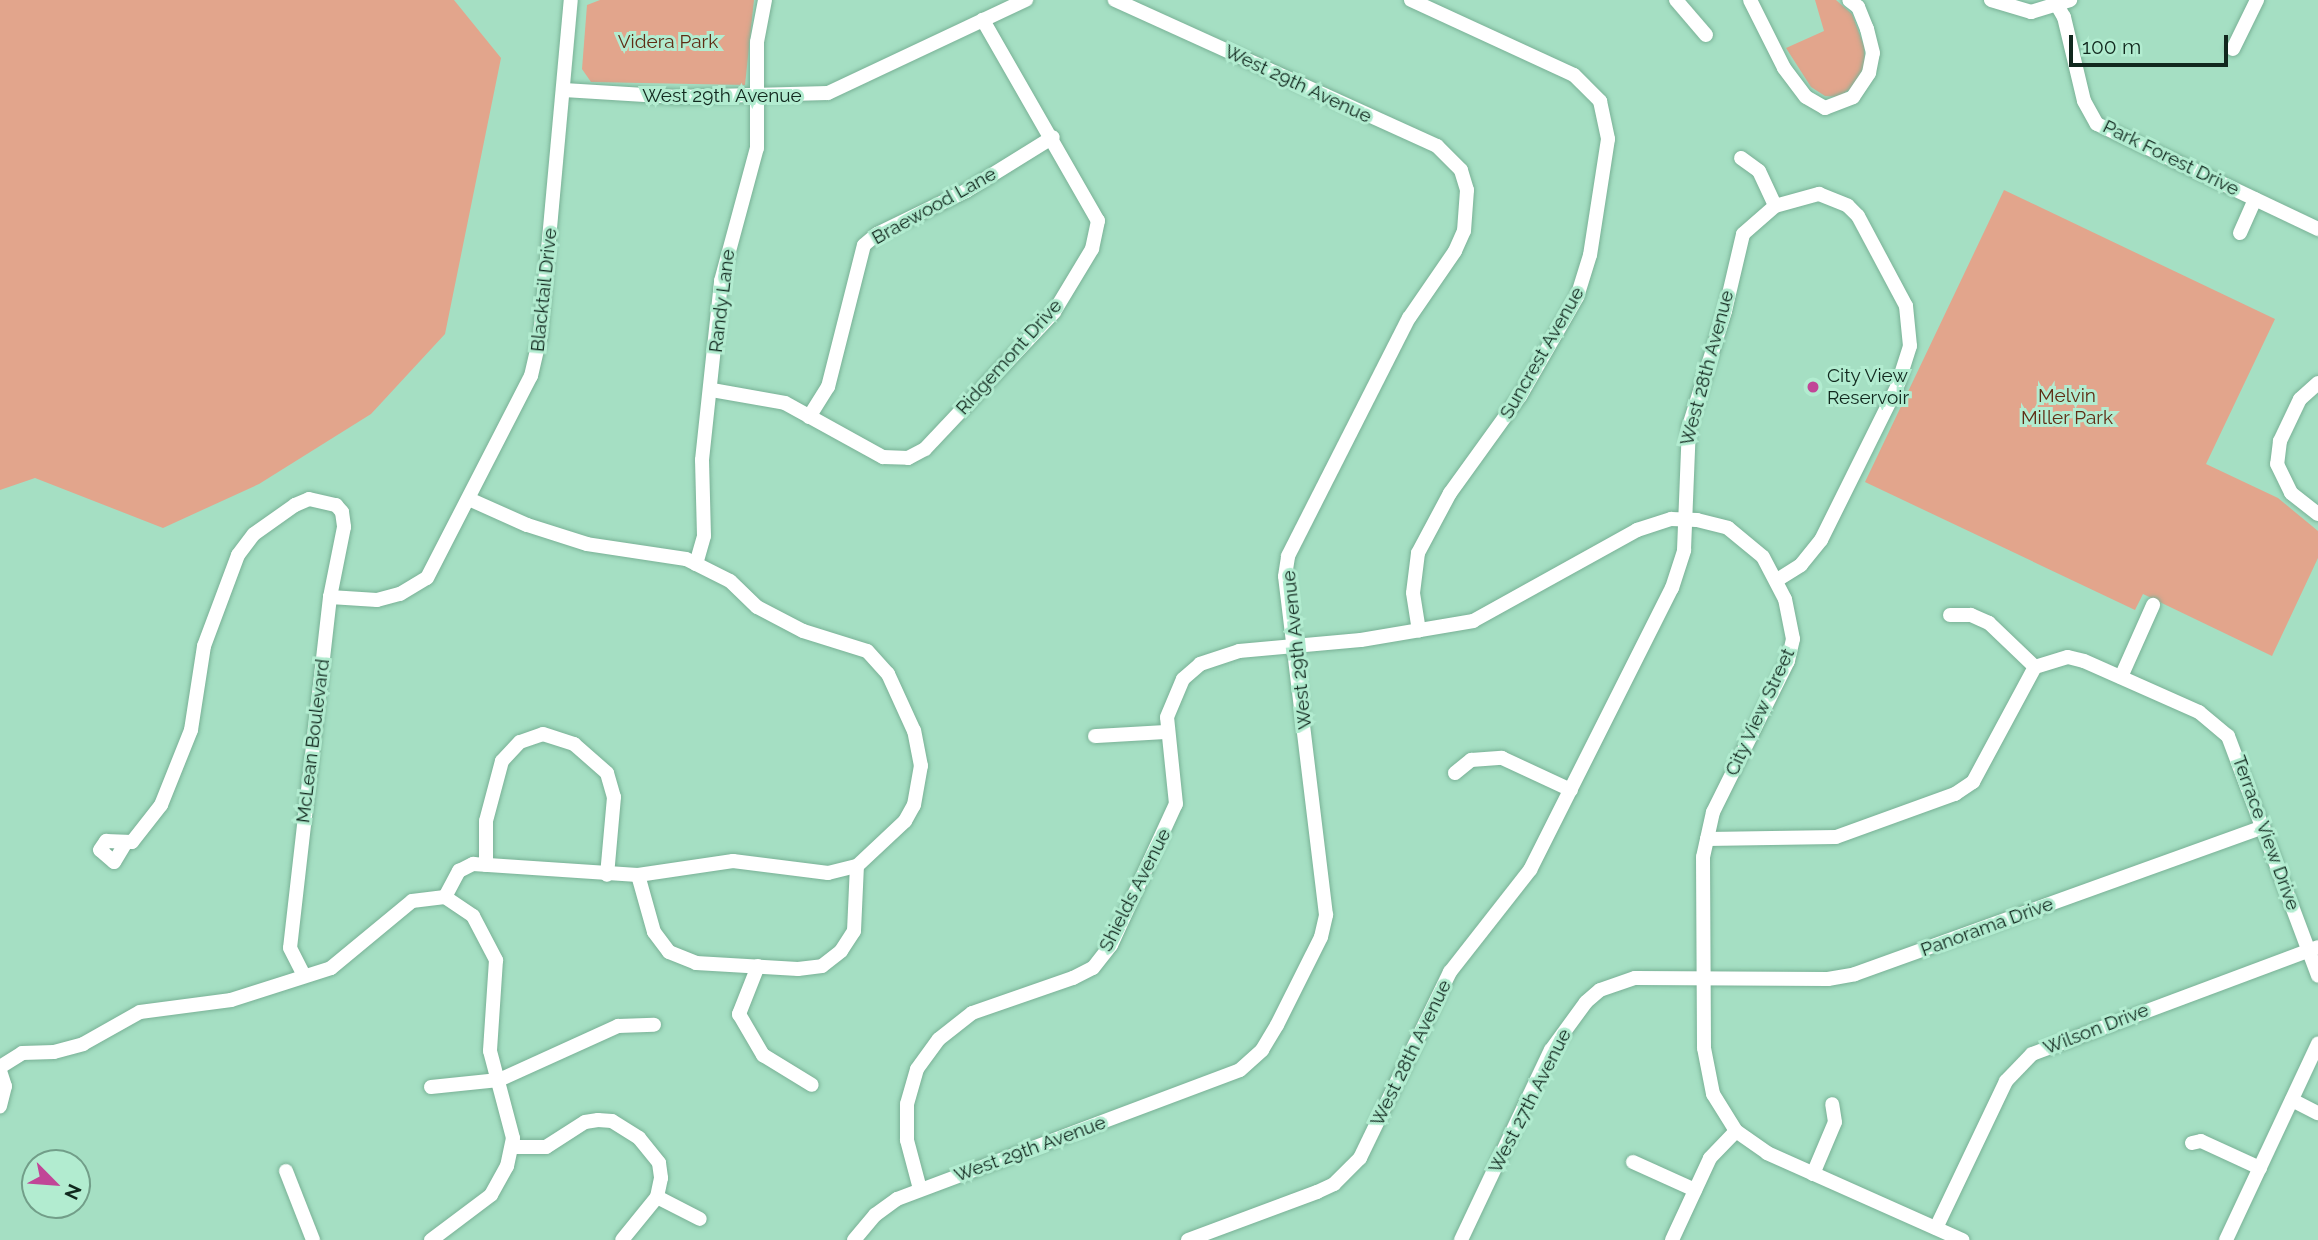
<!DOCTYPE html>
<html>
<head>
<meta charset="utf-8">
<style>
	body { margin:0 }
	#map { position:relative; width:2318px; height:1240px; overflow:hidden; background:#a5dfc3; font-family:Raleway,sans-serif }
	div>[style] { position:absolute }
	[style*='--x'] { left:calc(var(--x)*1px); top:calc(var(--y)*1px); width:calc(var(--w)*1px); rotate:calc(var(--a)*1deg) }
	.green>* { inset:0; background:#e2a58c }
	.roads { filter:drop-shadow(0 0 2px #79b196) drop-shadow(0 0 2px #79b196) }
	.minor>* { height:14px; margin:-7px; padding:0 7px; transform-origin:7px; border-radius:7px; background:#fff }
	.dots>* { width:19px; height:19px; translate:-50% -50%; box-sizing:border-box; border:4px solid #b2ecd0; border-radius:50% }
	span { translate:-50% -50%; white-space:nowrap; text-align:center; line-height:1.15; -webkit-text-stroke:6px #b2ecd0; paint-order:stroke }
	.park-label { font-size:19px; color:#5f2c14 }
	.street-label { font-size:19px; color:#11281e }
	.poi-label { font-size:19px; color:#11281e }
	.left { translate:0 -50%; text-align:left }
	.north { position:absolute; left:21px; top:1149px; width:70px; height:70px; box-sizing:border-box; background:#b2ecd0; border:2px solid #729e89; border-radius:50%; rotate:115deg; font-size:19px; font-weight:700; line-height:28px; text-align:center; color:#11281e }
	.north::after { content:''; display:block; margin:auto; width:24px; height:32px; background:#c14697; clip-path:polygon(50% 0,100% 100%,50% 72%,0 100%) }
	.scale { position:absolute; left:2069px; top:35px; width:159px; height:32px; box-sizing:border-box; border:4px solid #11281e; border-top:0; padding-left:9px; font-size:21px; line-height:24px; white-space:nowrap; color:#11281e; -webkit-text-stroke:5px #b2ecd0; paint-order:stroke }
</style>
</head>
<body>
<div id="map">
	<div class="green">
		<div style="clip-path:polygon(0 0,454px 0,501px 58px,445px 334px,371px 414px,259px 484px,163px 528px,35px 478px,0 490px)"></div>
		<div style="clip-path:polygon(600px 0,754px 0,745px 85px,591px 82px,582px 69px,587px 5px)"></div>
		<div style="clip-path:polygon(1815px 0,1836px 0,1852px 14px,1864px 46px,1865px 64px,1855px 85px,1839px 97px,1825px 96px,1811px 87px,1786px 48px,1824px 31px)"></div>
		<div style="clip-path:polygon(2004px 190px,2275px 319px,2206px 464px,2278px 498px,2318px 531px,2318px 558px,2272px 656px,2143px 594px,2135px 610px,1865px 482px)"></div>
	</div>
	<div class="roads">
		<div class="minor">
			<div style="--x:1411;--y:0;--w:179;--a:24.7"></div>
			<div style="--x:1574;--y:75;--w:37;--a:45"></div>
			<div style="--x:1600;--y:101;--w:39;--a:78"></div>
			<div style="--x:1608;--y:139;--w:117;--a:98.8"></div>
			<div style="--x:1590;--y:255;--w:44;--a:107.2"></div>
			<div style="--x:1577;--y:297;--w:114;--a:119.9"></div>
			<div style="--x:1520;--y:396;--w:120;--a:125.8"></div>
			<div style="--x:1450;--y:493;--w:68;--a:118.1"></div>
			<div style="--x:1418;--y:553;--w:40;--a:97.1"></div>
			<div style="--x:1413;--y:593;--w:38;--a:81"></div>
			<div style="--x:1676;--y:0;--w:46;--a:49.4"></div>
			<div style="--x:1750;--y:0;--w:76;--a:63.4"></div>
			<div style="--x:1784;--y:68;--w:36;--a:53"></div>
			<div style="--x:1806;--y:97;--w:22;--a:30"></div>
			<div style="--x:1825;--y:108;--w:30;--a:-21"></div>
			<div style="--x:1853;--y:97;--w:29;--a:-56"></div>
			<div style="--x:1869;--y:73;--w:20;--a:-79"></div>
			<div style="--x:1873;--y:53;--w:25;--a:-104"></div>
			<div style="--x:1867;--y:29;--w:24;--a:-112"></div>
			<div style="--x:1858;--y:7;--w:11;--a:-142"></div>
			<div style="--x:1991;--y:0;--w:42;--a:16.7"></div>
			<div style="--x:2031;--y:12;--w:41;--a:-17.1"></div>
			<div style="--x:2054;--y:0;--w:20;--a:60"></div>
			<div style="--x:2064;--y:17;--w:86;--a:76.6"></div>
			<div style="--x:2084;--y:101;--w:26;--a:61"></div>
			<div style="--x:2097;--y:124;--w:245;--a:25.4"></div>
			<div style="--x:2233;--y:49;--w:55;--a:-63.9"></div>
			<div style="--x:564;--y:90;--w:113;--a:3.5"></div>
			<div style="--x:677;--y:97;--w:151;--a:-1.5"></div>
			<div style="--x:828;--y:93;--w:219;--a:-25.2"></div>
			<div style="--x:1741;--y:158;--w:22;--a:36"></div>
			<div style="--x:1759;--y:171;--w:38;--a:65"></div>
			<div style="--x:2240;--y:233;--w:37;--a:-66"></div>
			<div style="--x:2318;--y:383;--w:24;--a:138"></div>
			<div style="--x:2300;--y:399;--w:47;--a:115.5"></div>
			<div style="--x:2280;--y:441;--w:23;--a:97"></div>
			<div style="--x:2277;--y:464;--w:32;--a:64"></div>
			<div style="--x:2291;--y:493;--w:34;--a:38"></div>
			<div style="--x:712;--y:390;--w:74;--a:10.1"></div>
			<div style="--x:785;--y:403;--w:112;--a:28.9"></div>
			<div style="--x:883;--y:457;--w:25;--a:2"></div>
			<div style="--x:908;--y:458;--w:19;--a:-28"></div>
			<div style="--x:925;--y:449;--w:188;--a:-46.7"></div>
			<div style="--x:1054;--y:312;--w:74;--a:-58.9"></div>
			<div style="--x:1092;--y:249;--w:29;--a:-78"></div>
			<div style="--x:1098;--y:221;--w:232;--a:-119.8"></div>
			<div style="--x:809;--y:417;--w:36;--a:-58"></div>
			<div style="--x:828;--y:387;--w:146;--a:-75.8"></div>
			<div style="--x:864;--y:245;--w:17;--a:-40"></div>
			<div style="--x:877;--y:234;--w:99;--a:-25.8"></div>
			<div style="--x:966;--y:191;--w:102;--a:-31.8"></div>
			<div style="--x:696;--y:564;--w:29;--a:-74"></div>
			<div style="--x:704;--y:536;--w:76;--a:-91.5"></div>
			<div style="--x:702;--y:460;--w:180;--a:-83.9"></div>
			<div style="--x:721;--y:281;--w:138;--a:-74.9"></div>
			<div style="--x:757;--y:148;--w:106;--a:-90"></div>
			<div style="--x:757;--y:42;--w:43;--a:-79.2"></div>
			<div style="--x:330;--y:597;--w:47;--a:3.7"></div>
			<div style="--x:377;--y:600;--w:24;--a:-15"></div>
			<div style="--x:400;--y:594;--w:31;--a:-31"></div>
			<div style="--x:427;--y:578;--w:227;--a:-62.8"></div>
			<div style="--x:531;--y:376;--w:39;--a:-77"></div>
			<div style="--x:540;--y:338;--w:339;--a:-84.8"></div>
			<div style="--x:2035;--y:667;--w:34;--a:-17"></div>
			<div style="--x:2068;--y:657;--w:16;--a:14"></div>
			<div style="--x:2084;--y:661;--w:126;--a:23.9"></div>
			<div style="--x:2199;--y:712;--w:38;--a:40"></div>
			<div style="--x:2228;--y:736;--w:256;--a:69.4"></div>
			<div style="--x:2121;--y:677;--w:79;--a:-66"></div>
			<div style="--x:1095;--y:736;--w:72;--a:-3.2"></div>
			<div style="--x:1455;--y:773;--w:21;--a:-39"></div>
			<div style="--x:1471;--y:760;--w:31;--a:-4"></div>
			<div style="--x:1502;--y:758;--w:76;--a:24.9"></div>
			<div style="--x:1707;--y:839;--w:129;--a:-0.9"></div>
			<div style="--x:1836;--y:837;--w:127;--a:-19.9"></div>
			<div style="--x:1955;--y:794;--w:22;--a:-34"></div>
			<div style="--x:1973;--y:782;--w:131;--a:-61.7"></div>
			<div style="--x:2035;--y:667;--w:64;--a:-136.3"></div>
			<div style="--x:1989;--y:623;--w:20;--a:-156"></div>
			<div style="--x:1971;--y:615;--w:21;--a:180"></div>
			<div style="--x:125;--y:844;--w:21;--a:121"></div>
			<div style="--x:114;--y:862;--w:18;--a:-139"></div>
			<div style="--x:100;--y:850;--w:11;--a:-56"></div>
			<div style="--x:106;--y:841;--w:26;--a:2"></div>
			<div style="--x:132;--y:842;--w:47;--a:-51.9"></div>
			<div style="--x:161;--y:805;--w:81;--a:-68.2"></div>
			<div style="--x:191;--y:730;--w:85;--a:-81.2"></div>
			<div style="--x:204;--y:646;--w:97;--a:-69.5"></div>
			<div style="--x:238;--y:555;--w:26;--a:-53"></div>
			<div style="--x:254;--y:534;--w:50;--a:-35.3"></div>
			<div style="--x:295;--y:505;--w:15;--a:-23"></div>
			<div style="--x:309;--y:499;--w:28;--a:13"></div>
			<div style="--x:336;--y:505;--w:9;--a:49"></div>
			<div style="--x:342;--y:512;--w:15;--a:82"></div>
			<div style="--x:344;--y:527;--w:71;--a:101.3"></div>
			<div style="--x:330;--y:597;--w:353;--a:96.5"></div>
			<div style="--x:290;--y:948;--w:31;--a:63"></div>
			<div style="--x:486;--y:865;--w:44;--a:-90"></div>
			<div style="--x:486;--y:821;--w:62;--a:-75.1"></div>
			<div style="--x:502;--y:761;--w:26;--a:-47"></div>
			<div style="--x:520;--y:742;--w:24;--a:-19"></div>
			<div style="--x:543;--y:734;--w:33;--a:18"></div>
			<div style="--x:574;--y:744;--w:44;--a:41.3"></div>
			<div style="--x:607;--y:773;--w:25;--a:74"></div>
			<div style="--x:614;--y:797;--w:78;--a:95.1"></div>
			<div style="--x:638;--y:875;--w:59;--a:74.3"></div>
			<div style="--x:654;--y:932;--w:25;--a:53"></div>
			<div style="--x:669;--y:952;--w:29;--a:22"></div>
			<div style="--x:696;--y:963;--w:102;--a:3.4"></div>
			<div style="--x:798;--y:969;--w:24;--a:-7"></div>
			<div style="--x:822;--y:966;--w:24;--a:-38"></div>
			<div style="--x:841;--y:951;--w:24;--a:-57"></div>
			<div style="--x:854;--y:931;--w:65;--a:-87.4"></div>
			<div style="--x:445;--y:897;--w:30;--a:-62"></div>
			<div style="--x:459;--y:871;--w:16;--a:-27"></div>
			<div style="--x:473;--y:864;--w:165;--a:3.8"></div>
			<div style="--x:638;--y:875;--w:96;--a:-8.4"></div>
			<div style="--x:733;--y:861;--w:96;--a:7.2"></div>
			<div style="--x:828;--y:873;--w:30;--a:-14"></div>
			<div style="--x:857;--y:866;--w:66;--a:-43.2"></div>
			<div style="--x:905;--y:821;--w:18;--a:-61"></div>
			<div style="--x:914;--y:805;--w:40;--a:-80"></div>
			<div style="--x:921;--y:766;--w:36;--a:-101"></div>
			<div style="--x:914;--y:731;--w:63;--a:-114.5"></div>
			<div style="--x:888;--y:674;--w:31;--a:-132"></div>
			<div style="--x:867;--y:651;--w:67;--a:-162.6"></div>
			<div style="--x:803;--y:631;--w:52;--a:-152.4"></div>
			<div style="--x:757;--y:607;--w:37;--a:-136"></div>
			<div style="--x:730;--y:581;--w:49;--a:-153.4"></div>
			<div style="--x:686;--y:559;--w:100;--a:-171.4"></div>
			<div style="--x:587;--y:544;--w:63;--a:-162.4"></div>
			<div style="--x:527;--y:525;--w:61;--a:-155.9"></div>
			<div style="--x:758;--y:966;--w:52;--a:111.6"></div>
			<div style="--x:739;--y:1014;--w:48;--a:59.7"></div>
			<div style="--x:763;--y:1055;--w:57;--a:31.5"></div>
			<div style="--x:0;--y:1067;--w:26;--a:-32"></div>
			<div style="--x:22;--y:1053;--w:32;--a:-2"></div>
			<div style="--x:54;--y:1052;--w:30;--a:-15"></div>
			<div style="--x:83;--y:1044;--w:65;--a:-29.3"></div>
			<div style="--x:140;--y:1012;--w:92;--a:-7.5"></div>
			<div style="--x:231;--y:1000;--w:105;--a:-17.7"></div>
			<div style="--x:331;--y:968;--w:105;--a:-39.6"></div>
			<div style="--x:412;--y:901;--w:33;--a:-7"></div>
			<div style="--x:445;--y:897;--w:34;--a:34"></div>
			<div style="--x:473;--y:916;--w:50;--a:62.4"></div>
			<div style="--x:496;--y:960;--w:91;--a:93.8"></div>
			<div style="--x:490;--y:1051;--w:90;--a:75.2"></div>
			<div style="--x:513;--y:1138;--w:29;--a:102"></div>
			<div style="--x:507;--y:1166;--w:33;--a:119"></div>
			<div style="--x:491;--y:1195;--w:75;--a:143.1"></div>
			<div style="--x:0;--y:1071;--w:16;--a:72"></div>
			<div style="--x:5;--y:1086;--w:21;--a:104"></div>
			<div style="--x:431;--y:1087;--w:68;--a:-5.9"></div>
			<div style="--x:499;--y:1080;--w:131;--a:-24.4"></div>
			<div style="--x:618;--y:1026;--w:36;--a:-2"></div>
			<div style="--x:2292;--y:1100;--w:29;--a:27"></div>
			<div style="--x:2192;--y:1143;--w:9;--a:-13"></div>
			<div style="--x:2201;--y:1141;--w:65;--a:24.6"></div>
			<div style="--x:512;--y:1147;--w:34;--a:0"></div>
			<div style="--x:546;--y:1147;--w:46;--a:-32.7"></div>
			<div style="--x:585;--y:1122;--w:13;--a:-9"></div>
			<div style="--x:598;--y:1120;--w:14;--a:4"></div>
			<div style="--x:612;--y:1121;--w:32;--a:32"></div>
			<div style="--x:639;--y:1138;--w:32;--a:51"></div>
			<div style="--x:659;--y:1163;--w:15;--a:82"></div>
			<div style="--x:661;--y:1178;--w:19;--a:102"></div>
			<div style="--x:657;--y:1197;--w:55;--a:129.1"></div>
			<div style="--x:1633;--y:1162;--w:68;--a:24.3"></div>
			<div style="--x:286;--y:1171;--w:74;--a:68.6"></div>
			<div style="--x:1813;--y:1174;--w:56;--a:-67.1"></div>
			<div style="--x:1835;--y:1122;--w:18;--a:-99"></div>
			<div style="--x:920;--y:1189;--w:51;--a:-104.9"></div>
			<div style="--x:907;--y:1140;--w:36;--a:-90"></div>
			<div style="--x:907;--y:1104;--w:36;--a:-74"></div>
			<div style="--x:917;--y:1069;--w:37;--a:-54"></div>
			<div style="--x:939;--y:1039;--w:42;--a:-38.2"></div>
			<div style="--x:972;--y:1013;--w:107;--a:-19.1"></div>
			<div style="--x:1073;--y:978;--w:22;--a:-27"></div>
			<div style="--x:1093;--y:968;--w:29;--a:-52"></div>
			<div style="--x:1111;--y:945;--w:155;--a:-65.3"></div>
			<div style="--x:1176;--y:804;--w:87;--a:-95.9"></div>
			<div style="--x:1167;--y:717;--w:41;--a:-67.2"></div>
			<div style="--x:1183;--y:679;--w:23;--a:-41"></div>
			<div style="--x:1200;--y:664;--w:41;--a:-18.4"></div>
			<div style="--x:1239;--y:651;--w:122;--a:-5.2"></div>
			<div style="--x:1361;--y:640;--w:114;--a:-9.6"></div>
			<div style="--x:1473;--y:621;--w:188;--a:-29"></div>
			<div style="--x:1637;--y:530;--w:36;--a:-18"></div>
			<div style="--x:1671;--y:519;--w:26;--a:2"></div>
			<div style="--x:1697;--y:520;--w:32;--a:14"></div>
			<div style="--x:1728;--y:528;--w:45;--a:39.6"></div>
			<div style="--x:1763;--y:557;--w:47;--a:62.4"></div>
			<div style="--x:1785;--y:599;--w:41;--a:78.7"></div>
			<div style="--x:1793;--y:639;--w:23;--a:103"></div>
			<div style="--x:1788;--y:661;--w:169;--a:116.4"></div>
			<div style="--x:1713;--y:812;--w:46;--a:102.5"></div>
			<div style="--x:1703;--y:857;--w:191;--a:89.7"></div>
			<div style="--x:1704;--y:1048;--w:47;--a:78.9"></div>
			<div style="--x:1713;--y:1094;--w:44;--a:58.1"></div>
			<div style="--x:1736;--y:1131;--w:38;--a:35"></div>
			<div style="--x:1767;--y:1153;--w:214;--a:24"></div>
			<div style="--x:657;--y:1197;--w:48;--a:27.1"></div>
			<div style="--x:1936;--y:1228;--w:163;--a:-64.5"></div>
			<div style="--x:2006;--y:1081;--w:37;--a:-46"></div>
			<div style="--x:2032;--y:1054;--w:305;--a:-20.5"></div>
			<div style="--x:854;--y:1240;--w:33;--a:-50"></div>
			<div style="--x:875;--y:1215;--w:27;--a:-36"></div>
			<div style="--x:897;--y:1199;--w:366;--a:-20.6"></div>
			<div style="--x:1240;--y:1070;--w:30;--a:-42"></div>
			<div style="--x:1262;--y:1050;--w:29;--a:-59"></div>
			<div style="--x:1277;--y:1025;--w:98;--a:-63.4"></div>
			<div style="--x:1321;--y:937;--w:23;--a:-77"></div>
			<div style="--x:1326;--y:915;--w:341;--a:-96.9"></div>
			<div style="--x:1285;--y:576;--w:20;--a:-81"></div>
			<div style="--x:1288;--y:556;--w:267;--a:-63.1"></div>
			<div style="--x:1409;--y:318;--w:81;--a:-55.5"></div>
			<div style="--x:1455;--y:251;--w:22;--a:-66"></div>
			<div style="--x:1464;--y:231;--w:41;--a:-85.8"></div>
			<div style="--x:1467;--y:190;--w:21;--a:-107"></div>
			<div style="--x:1461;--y:170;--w:34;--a:-135"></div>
			<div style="--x:1437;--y:146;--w:354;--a:-155.6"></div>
			<div style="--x:1188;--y:1240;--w:138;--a:-20.4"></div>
			<div style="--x:1317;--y:1192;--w:19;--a:-25"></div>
			<div style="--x:1334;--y:1184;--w:37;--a:-45"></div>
			<div style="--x:1360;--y:1158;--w:207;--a:-64.2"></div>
			<div style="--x:1450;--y:972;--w:130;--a:-51.9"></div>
			<div style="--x:1530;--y:870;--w:316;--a:-63.3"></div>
			<div style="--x:1672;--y:588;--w:40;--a:-72"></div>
			<div style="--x:1684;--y:550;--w:124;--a:-87.7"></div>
			<div style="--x:1689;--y:426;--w:121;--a:-72.6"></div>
			<div style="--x:1725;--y:311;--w:79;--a:-76.8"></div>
			<div style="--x:1743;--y:234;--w:43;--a:-41.2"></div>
			<div style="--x:1775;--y:206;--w:46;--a:-15.3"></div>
			<div style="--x:1819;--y:194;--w:31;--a:22"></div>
			<div style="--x:1848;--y:206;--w:14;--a:45"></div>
			<div style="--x:1858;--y:216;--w:102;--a:61.9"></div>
			<div style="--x:1906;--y:306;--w:40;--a:84.3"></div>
			<div style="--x:1910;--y:346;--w:43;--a:107.6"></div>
			<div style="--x:1897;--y:387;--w:171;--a:116.4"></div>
			<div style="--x:1821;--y:540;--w:32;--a:129"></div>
			<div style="--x:1801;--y:565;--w:28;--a:148"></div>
			<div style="--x:1461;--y:1240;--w:210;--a:-64.7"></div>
			<div style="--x:1551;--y:1050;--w:59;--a:-53.9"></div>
			<div style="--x:1586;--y:1002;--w:18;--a:-41"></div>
			<div style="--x:1600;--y:990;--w:37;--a:-19"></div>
			<div style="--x:1635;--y:978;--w:193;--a:0.3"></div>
			<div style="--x:1828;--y:979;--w:27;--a:-10"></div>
			<div style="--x:1855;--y:974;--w:434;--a:-19.8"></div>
			<div style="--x:1672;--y:1240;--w:90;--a:-65.1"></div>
			<div style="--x:1710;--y:1158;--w:37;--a:-46"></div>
			<div style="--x:2226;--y:1240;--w:217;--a:-64.9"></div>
		</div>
	</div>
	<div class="dots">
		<div style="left:1813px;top:387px;background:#c14697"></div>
	</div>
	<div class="park-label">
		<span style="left:668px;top:42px">Videra Park</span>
		<span style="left:2067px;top:407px">Melvin<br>Miller Park</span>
	</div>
	<div class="street-label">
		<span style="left:1298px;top:84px;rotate:25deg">West 29th Avenue</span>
		<span style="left:722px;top:96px">West 29th Avenue</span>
		<span style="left:2171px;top:158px;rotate:26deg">Park Forest Drive</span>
		<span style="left:934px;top:206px;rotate:-29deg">Braewood Lane</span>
		<span style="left:544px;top:290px;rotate:-84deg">Blacktail Drive</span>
		<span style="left:722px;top:301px;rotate:-83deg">Randy Lane</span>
		<span style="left:1542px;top:353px;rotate:-60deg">Suncrest Avenue</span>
		<span style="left:1009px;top:357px;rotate:-48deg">Ridgemont Drive</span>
		<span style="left:1707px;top:368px;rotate:-75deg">West 28th Avenue</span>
		<span style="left:1297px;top:650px;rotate:-96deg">West 29th Avenue</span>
		<span style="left:1760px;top:712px;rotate:-65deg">City View Street</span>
		<span style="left:313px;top:741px;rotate:-83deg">McLean Boulevard</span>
		<span style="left:2266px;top:833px;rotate:70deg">Terrace View Drive</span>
		<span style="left:1135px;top:890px;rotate:-63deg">Shields Avenue</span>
		<span style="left:1987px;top:927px;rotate:-20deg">Panorama Drive</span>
		<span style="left:2096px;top:1029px;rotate:-21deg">Wilson Drive</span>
		<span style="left:1411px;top:1053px;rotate:-64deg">West 28th Avenue</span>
		<span style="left:1530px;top:1101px;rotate:-63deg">West 27th Avenue</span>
		<span style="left:1030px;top:1149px;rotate:-20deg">West 29th Avenue</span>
	</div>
	<div class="poi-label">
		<span class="left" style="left:1827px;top:387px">City View<br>Reservoir</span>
	</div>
	<div class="north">N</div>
	<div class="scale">100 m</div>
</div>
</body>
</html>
